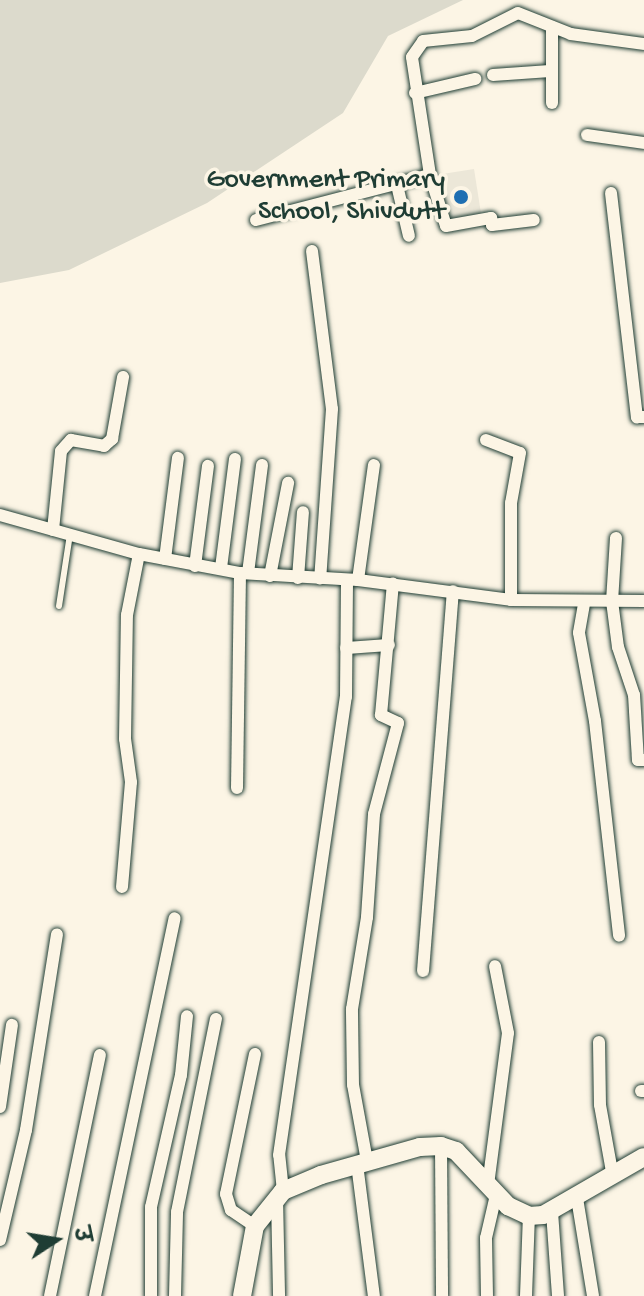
<!DOCTYPE html>
<html>
<head>
<meta charset="utf-8">
<style>
	body { margin:0 }
	#map { position:relative; width:644px; height:1296px; overflow:hidden; background:#fcf5e5; font-family:"Gochi Hand","Playpen Sans Deva",sans-serif }
	div>[style] { position:absolute }
	[style*='--x'] { left:calc(var(--x)*1px); top:calc(var(--y)*1px); width:calc(var(--w)*1px); rotate:calc(var(--a)*1deg) }
	.built>* { inset:0; background:#ece7d8; transform-origin:0 0 }
	.green>* { inset:0; background:#dcdacc }
	.roads { filter:drop-shadow(0 0 2px #1f3d34) drop-shadow(0 0 2px #1f3d34) }
	.service>* { height:6px; margin:-3px; padding:0 3px; transform-origin:3px; border-radius:3px; background:#fcf5e5 }
	.minor>* { height:12px; margin:-6px; padding:0 6px; transform-origin:6px; border-radius:6px; background:#fcf5e5 }
	.secondary>* { height:18px; margin:-9px; padding:0 9px; transform-origin:9px; border-radius:9px; background:#fcf5e5 }
	.dots>* { width:22px; height:22px; translate:-50% -50%; box-sizing:border-box; border:4px solid #fcf5e5; border-radius:50% }
	span { translate:-50% -50%; white-space:nowrap; text-align:center; line-height:1.15; -webkit-text-stroke:7px #fcf5e5; paint-order:stroke }
	.poi-label { font-size:28px; color:#1f3d34 }
	.right { translate:-100% -50%; text-align:right }
	.north { position:absolute; left:16px; top:1200px; width:80px; height:80px; -webkit-text-stroke:6px #fcf5e5; paint-order:stroke; rotate:78deg; font-size:22px; font-weight:700; line-height:32px; text-align:center; color:#1f3d34 }
	.north::after { content:''; display:block; margin:auto; width:28px; height:36px; background:#1f3d34; clip-path:polygon(50% 0,100% 100%,50% 72%,0 100%) }
</style>
</head>
<body>
<div id="map">
	<div class="built">
		<div style="left:474px;top:169px;width:49px;height:37px;rotate:81deg"></div>
	</div>
	<div class="green">
		<div style="clip-path:polygon(0 0,463px 0,388px 36px,343px 113px,207px 203px,69px 270px,0 283px)"></div>
	</div>
	<div class="roads">
		<div class="service">
			<div style="--x:59;--y:606;--w:73;--a:-81.3"></div>
		</div>
		<div class="minor">
			<div style="--x:552;--y:27;--w:76;--a:90"></div>
			<div style="--x:493;--y:75;--w:57;--a:-4"></div>
			<div style="--x:415;--y:93;--w:62;--a:-13.1"></div>
			<div style="--x:587;--y:135;--w:58;--a:8"></div>
			<div style="--x:430;--y:175;--w:53;--a:72.6"></div>
			<div style="--x:446;--y:226;--w:46;--a:-10.1"></div>
			<div style="--x:491;--y:218;--w:7;--a:82"></div>
			<div style="--x:492;--y:225;--w:42;--a:-6.8"></div>
			<div style="--x:397;--y:185;--w:52;--a:76.8"></div>
			<div style="--x:611;--y:193;--w:226;--a:83.4"></div>
			<div style="--x:637;--y:417;--w:7;--a:0"></div>
			<div style="--x:256;--y:220;--w:180;--a:-14.5"></div>
			<div style="--x:430;--y:175;--w:119;--a:-98.7"></div>
			<div style="--x:412;--y:57;--w:19;--a:-55"></div>
			<div style="--x:423;--y:41;--w:49;--a:-5.8"></div>
			<div style="--x:472;--y:36;--w:51;--a:-26.6"></div>
			<div style="--x:518;--y:13;--w:57;--a:21.6"></div>
			<div style="--x:571;--y:34;--w:74;--a:7.8"></div>
			<div style="--x:312;--y:251;--w:159;--a:82.8"></div>
			<div style="--x:332;--y:409;--w:170;--a:94"></div>
			<div style="--x:486;--y:440;--w:36;--a:21"></div>
			<div style="--x:520;--y:453;--w:51;--a:100.2"></div>
			<div style="--x:511;--y:503;--w:97;--a:90"></div>
			<div style="--x:0;--y:515;--w:144;--a:15.7"></div>
			<div style="--x:139;--y:554;--w:103;--a:10.7"></div>
			<div style="--x:240;--y:573;--w:118;--a:3.4"></div>
			<div style="--x:358;--y:580;--w:154;--a:7.4"></div>
			<div style="--x:511;--y:600;--w:133;--a:0.4"></div>
			<div style="--x:53;--y:530;--w:79;--a:-84.2"></div>
			<div style="--x:61;--y:451;--w:15;--a:-48"></div>
			<div style="--x:71;--y:440;--w:34;--a:10"></div>
			<div style="--x:104;--y:446;--w:11;--a:-41"></div>
			<div style="--x:112;--y:439;--w:63;--a:-79.9"></div>
			<div style="--x:616;--y:538;--w:63;--a:93.6"></div>
			<div style="--x:612;--y:601;--w:46;--a:82.6"></div>
			<div style="--x:618;--y:647;--w:51;--a:71.6"></div>
			<div style="--x:634;--y:695;--w:65;--a:86.5"></div>
			<div style="--x:638;--y:760;--w:6;--a:0"></div>
			<div style="--x:165;--y:559;--w:102;--a:-82.7"></div>
			<div style="--x:195;--y:566;--w:101;--a:-82.6"></div>
			<div style="--x:221;--y:568;--w:110;--a:-82.7"></div>
			<div style="--x:248;--y:573;--w:109;--a:-82.6"></div>
			<div style="--x:270;--y:576;--w:95;--a:-79"></div>
			<div style="--x:298;--y:578;--w:66;--a:-85.7"></div>
			<div style="--x:358;--y:580;--w:116;--a:-82.1"></div>
			<div style="--x:584;--y:604;--w:29;--a:100"></div>
			<div style="--x:579;--y:633;--w:89;--a:79.7"></div>
			<div style="--x:595;--y:721;--w:216;--a:83.6"></div>
			<div style="--x:346;--y:648;--w:43;--a:-4"></div>
			<div style="--x:237;--y:788;--w:215;--a:-89.2"></div>
			<div style="--x:122;--y:887;--w:105;--a:-85.1"></div>
			<div style="--x:131;--y:782;--w:43;--a:-97.9"></div>
			<div style="--x:125;--y:739;--w:124;--a:-89.1"></div>
			<div style="--x:127;--y:615;--w:62;--a:-78.9"></div>
			<div style="--x:423;--y:971;--w:381;--a:-85.5"></div>
			<div style="--x:599;--y:1042;--w:63;--a:89.1"></div>
			<div style="--x:600;--y:1105;--w:68;--a:79.8"></div>
			<div style="--x:255;--y:1054;--w:143;--a:101.7"></div>
			<div style="--x:226;--y:1194;--w:17;--a:73"></div>
			<div style="--x:231;--y:1210;--w:29;--a:34"></div>
			<div style="--x:641;--y:1091;--w:3;--a:0"></div>
			<div style="--x:0;--y:1107;--w:83;--a:-81.7"></div>
			<div style="--x:441;--y:1146;--w:150;--a:89.6"></div>
			<div style="--x:367;--y:1161;--w:77;--a:-100.4"></div>
			<div style="--x:353;--y:1085;--w:76;--a:-90.8"></div>
			<div style="--x:352;--y:1009;--w:93;--a:-80.7"></div>
			<div style="--x:367;--y:917;--w:103;--a:-86.1"></div>
			<div style="--x:374;--y:814;--w:94;--a:-75.2"></div>
			<div style="--x:398;--y:723;--w:19;--a:-155"></div>
			<div style="--x:381;--y:715;--w:132;--a:-84.8"></div>
			<div style="--x:357;--y:1164;--w:133;--a:82.7"></div>
			<div style="--x:488;--y:1185;--w:153;--a:-82.5"></div>
			<div style="--x:508;--y:1033;--w:68;--a:-101"></div>
			<div style="--x:283;--y:1191;--w:36;--a:-96"></div>
			<div style="--x:279;--y:1155;--w:463;--a:-81.7"></div>
			<div style="--x:346;--y:697;--w:117;--a:-89.5"></div>
			<div style="--x:277;--y:1198;--w:98;--a:88.8"></div>
			<div style="--x:577;--y:1198;--w:99;--a:80.7"></div>
			<div style="--x:552;--y:1212;--w:84;--a:85.9"></div>
			<div style="--x:0;--y:1240;--w:113;--a:-76.7"></div>
			<div style="--x:26;--y:1130;--w:198;--a:-81"></div>
			<div style="--x:50;--y:1296;--w:246;--a:-78.3"></div>
			<div style="--x:95;--y:1296;--w:386;--a:-78.1"></div>
			<div style="--x:151;--y:1296;--w:89;--a:-90"></div>
			<div style="--x:151;--y:1207;--w:135;--a:-77.2"></div>
			<div style="--x:181;--y:1075;--w:59;--a:-84.2"></div>
			<div style="--x:175;--y:1296;--w:84;--a:-88.6"></div>
			<div style="--x:177;--y:1212;--w:197;--a:-78.6"></div>
			<div style="--x:487;--y:1296;--w:58;--a:-91"></div>
			<div style="--x:486;--y:1238;--w:44;--a:-76.9"></div>
			<div style="--x:526;--y:1296;--w:80;--a:-87.9"></div>
		</div>
		<div class="secondary">
			<div style="--x:242;--y:1296;--w:71;--a:-79.5"></div>
			<div style="--x:255;--y:1226;--w:45;--a:-51.3"></div>
			<div style="--x:283;--y:1191;--w:41;--a:-22.8"></div>
			<div style="--x:321;--y:1175;--w:103;--a:-15.8"></div>
			<div style="--x:420;--y:1147;--w:21;--a:-3"></div>
			<div style="--x:441;--y:1146;--w:16;--a:18"></div>
			<div style="--x:456;--y:1151;--w:76;--a:46.6"></div>
			<div style="--x:508;--y:1206;--w:23;--a:25"></div>
			<div style="--x:529;--y:1216;--w:14;--a:-4"></div>
			<div style="--x:543;--y:1215;--w:116;--a:-29.9"></div>
		</div>
	</div>
	<div class="dots">
		<div style="left:461px;top:197px;background:#1f6fb2"></div>
	</div>
	<div class="poi-label">
		<span class="right" style="left:445px;top:197px">Government Primary<br>School, Shivdutt</span>
	</div>
	<div class="north">उ</div>
</div>
</body>
</html>
